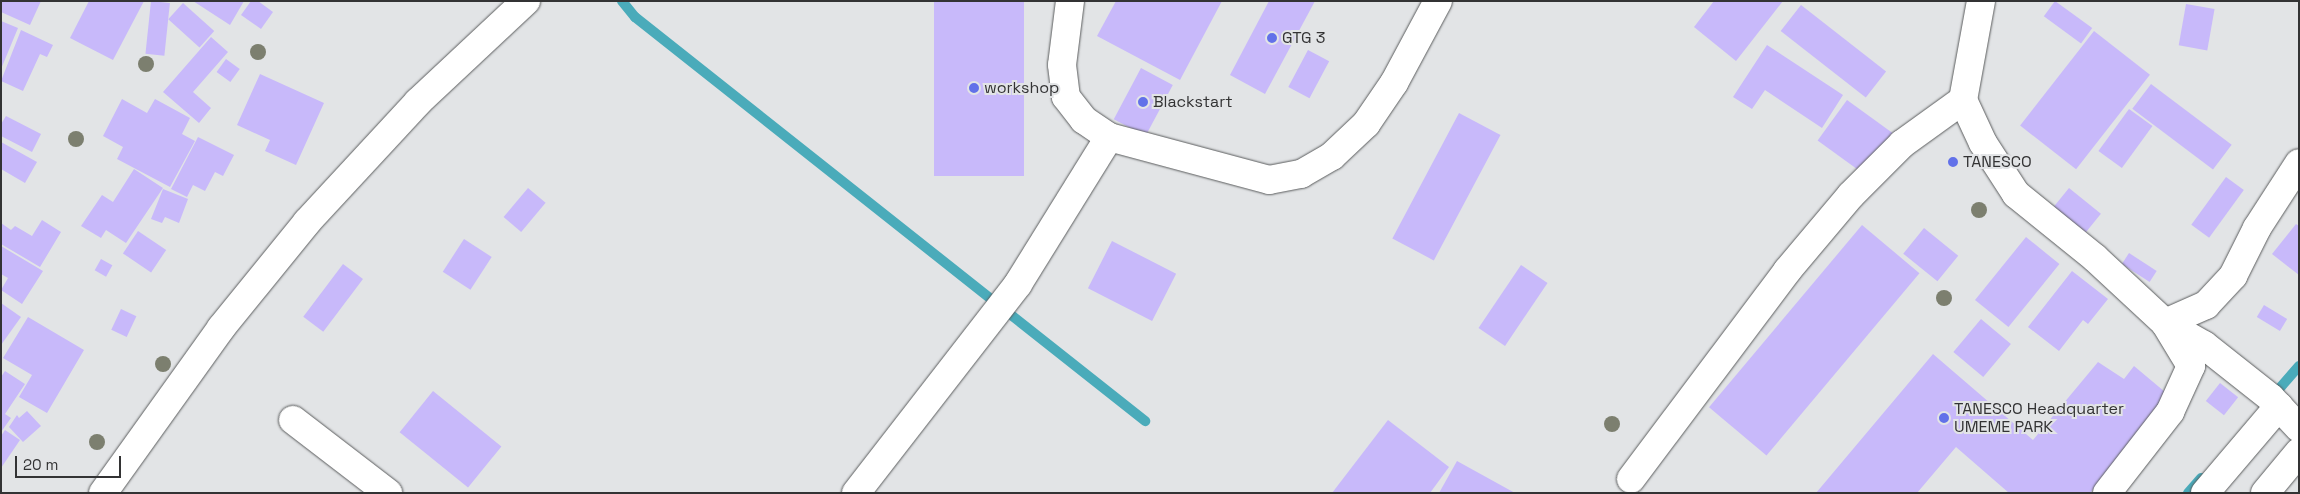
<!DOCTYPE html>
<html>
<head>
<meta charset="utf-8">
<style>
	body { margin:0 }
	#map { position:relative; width:2300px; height:494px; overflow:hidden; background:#e2e4e6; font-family:"Space Grotesk",sans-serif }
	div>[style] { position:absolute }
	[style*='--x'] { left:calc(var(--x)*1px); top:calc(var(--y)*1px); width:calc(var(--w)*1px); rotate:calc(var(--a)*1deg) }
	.stream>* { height:10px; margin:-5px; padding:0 5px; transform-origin:5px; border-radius:5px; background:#4aabba }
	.building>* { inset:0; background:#c8b9fa; transform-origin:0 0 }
	.roads { filter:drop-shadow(0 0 1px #5a5c5d) drop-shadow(0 0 1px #5a5c5d) }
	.minor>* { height:28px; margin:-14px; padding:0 14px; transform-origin:14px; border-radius:14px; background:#fff }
	.highway>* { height:28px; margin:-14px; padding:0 14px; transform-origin:14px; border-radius:14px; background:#fff }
	.trees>* { width:16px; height:16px; margin:-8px; border-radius:50%; background:#7c7f6f }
	.dots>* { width:14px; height:14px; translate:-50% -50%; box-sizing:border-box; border:2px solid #e2e4e6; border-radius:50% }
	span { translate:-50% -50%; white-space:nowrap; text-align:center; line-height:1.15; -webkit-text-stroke:4px #e2e4e6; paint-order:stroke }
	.poi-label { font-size:16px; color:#333334 }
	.left { translate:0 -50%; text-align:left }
	.frame { position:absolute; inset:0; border:2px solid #333334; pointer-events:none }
	.scale { position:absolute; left:15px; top:456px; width:106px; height:22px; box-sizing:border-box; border:2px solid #333334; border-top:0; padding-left:6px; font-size:15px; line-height:18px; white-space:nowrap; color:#333334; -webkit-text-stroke:4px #e2e4e6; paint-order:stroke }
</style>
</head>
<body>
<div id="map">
	<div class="stream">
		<div style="--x:622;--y:1;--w:21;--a:51"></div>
		<div style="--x:635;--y:17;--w:651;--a:38.38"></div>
		<div style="--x:2272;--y:397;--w:41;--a:-48.9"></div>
		<div style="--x:2188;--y:493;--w:20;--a:-49"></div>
	</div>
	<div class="building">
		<div style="clip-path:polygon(1px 1px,41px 1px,30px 25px,1px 12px)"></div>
		<div style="clip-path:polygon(89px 1px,144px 1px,113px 60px,70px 38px)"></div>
		<div style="left:151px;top:1px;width:19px;height:53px;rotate:6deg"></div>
		<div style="clip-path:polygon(193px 1px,244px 1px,230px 25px)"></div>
		<div style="clip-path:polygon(251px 1px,258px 1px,273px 12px,261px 29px,241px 15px)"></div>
		<div style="left:934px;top:1px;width:90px;height:175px"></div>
		<div style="clip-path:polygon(1116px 1px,1222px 1px,1180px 80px,1097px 36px)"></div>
		<div style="clip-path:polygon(1269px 1px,1315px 1px,1265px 94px,1230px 75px)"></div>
		<div style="clip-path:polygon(1714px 1px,1783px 1px,1736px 61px,1694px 27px)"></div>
		<div style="left:2055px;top:1px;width:46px;height:19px;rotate:36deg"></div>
		<div style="left:183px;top:3px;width:42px;height:22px;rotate:42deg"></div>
		<div style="left:2186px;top:4px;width:29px;height:42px;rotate:10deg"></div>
		<div style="left:1801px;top:5px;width:108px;height:33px;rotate:38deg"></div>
		<div style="clip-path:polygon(1px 21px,18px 28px,1px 69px)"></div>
		<div style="clip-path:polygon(21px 30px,53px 45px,47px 57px,40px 54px,23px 91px,1px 81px)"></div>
		<div style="left:2094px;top:31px;width:71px;height:120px;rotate:38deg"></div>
		<div style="clip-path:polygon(211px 37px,228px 52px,193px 92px,211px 108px,199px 123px,163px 92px)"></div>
		<div style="clip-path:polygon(1767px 45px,1843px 95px,1822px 128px,1765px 90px,1752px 109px,1733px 97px)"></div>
		<div style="left:1308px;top:50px;width:24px;height:42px;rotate:28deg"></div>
		<div style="left:226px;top:59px;width:17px;height:16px;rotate:36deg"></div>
		<div style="left:1141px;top:68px;width:36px;height:58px;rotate:28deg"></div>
		<div style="clip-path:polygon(260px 74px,324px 103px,296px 165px,265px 151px,270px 140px,237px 125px)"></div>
		<div style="left:2151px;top:84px;width:101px;height:31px;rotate:37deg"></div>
		<div style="clip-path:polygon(122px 99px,147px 113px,155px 99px,190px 118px,182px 134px,195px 141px,170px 187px,117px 159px,123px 147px,103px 136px)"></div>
		<div style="left:1847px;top:100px;width:61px;height:50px;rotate:36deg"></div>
		<div style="left:2129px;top:109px;width:29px;height:52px;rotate:36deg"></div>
		<div style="left:1459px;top:113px;width:47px;height:142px;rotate:28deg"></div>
		<div style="clip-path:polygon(6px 116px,41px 134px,32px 152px,1px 136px,1px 124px)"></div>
		<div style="clip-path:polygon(198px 137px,234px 155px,223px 176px,215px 172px,205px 191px,193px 185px,187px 197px,171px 189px)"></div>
		<div style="clip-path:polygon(1px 142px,37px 162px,25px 183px,1px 169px)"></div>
		<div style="clip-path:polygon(134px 169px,163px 188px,126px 243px,106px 230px,101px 238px,81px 226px,102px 195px,113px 202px)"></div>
		<div style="left:2226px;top:177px;width:22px;height:59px;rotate:36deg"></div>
		<div style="left:528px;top:188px;width:23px;height:38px;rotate:40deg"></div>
		<div style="left:2069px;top:188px;width:41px;height:30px;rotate:39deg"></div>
		<div style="clip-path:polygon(163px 189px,188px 199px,179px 223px,165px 217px,162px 223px,151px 219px)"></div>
		<div style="clip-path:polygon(42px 220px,61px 232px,40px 267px,1px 244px,1px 223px,11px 230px,15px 226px,32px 236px)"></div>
		<div style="clip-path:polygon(2296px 224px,2299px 226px,2299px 275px,2272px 254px)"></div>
		<div style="left:1862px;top:225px;width:75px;height:238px;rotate:40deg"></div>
		<div style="left:1924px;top:228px;width:44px;height:33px;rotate:39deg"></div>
		<div style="left:138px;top:231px;width:34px;height:27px;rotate:34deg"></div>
		<div style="left:2026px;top:237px;width:43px;height:81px;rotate:39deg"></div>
		<div style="left:464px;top:239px;width:33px;height:39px;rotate:33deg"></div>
		<div style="left:1112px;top:241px;width:72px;height:53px;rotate:27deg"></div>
		<div style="clip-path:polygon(1px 246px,43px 271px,22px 304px,1px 290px,8px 278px,1px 274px)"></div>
		<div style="left:2129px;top:253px;width:33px;height:13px;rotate:33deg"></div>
		<div style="left:101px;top:259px;width:13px;height:13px;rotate:29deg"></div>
		<div style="left:343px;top:264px;width:25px;height:66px;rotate:37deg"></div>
		<div style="left:1521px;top:265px;width:32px;height:76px;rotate:34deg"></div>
		<div style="clip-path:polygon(2072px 271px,2108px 299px,2088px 324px,2083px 320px,2059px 351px,2028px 327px)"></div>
		<div style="clip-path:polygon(1px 303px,21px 317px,1px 345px)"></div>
		<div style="left:2264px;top:305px;width:27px;height:14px;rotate:31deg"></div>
		<div style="left:121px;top:309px;width:17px;height:23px;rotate:25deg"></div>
		<div style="clip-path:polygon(28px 317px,84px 350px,47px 413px,19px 397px,32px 375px,3px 358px)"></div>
		<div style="left:1981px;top:319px;width:39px;height:43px;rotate:40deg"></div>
		<div style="clip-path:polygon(1933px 354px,2033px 440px,2098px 362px,2124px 379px,2134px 366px,2171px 397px,2090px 493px,2009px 493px,1956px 447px,1917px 493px,1816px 493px)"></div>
		<div style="clip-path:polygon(5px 371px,25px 384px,5px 414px,11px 418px,1px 432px,1px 377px)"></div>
		<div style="left:2220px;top:383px;width:23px;height:23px;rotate:38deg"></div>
		<div style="left:433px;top:391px;width:88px;height:53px;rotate:39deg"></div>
		<div style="clip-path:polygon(27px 411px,41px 426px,23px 442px,9px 427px,17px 415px,19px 418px)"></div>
		<div style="clip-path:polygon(1388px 420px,1449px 467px,1430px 493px,1332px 493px)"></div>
		<div style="clip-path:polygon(5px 430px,20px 440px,1px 468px,1px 436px)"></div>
		<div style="clip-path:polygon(1457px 461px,1515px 493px,1439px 493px)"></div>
	</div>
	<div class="roads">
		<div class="minor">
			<div style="--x:1070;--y:1;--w:64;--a:97.1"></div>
			<div style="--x:1062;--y:65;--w:32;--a:83"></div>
			<div style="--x:1066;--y:97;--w:29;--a:52"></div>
			<div style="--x:1084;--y:120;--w:30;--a:34"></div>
			<div style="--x:1981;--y:1;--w:101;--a:100.3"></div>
			<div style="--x:1963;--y:100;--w:47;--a:65.1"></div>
			<div style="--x:1983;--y:143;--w:61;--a:57.1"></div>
			<div style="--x:2016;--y:194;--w:102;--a:39"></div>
			<div style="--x:2095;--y:258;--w:96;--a:42.9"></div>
			<div style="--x:2165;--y:323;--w:45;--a:29.4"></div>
			<div style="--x:2204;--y:345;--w:85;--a:38.3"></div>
			<div style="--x:2271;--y:398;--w:41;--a:47"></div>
			<div style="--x:293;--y:420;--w:120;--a:37.5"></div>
			<div style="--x:1631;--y:479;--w:260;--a:-53.1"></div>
			<div style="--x:1787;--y:271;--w:99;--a:-49.9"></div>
			<div style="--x:1851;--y:195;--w:72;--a:-45"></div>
			<div style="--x:1902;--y:144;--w:75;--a:-35.8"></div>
			<div style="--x:103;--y:493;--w:203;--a:-54.4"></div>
			<div style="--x:221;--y:328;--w:136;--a:-50.9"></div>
			<div style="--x:307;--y:222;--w:163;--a:-47.2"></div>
			<div style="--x:418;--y:102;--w:148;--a:-43.1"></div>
			<div style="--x:856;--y:493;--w:264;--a:-52.2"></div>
			<div style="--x:1018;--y:284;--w:173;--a:-58.2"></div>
			<div style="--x:1109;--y:137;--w:166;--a:15"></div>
			<div style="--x:1269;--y:180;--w:33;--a:-11"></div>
			<div style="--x:1301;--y:174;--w:36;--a:-30"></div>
			<div style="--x:1332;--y:156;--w:47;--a:-43.3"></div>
			<div style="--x:1366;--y:124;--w:50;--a:-55.7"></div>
			<div style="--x:1394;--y:83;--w:93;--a:-61.8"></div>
			<div style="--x:2107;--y:493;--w:103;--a:-52.1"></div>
			<div style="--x:2170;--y:412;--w:51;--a:-65.5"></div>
			<div style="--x:2191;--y:366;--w:50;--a:-121.2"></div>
			<div style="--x:2165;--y:323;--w:45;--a:-23.7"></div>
			<div style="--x:2206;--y:305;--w:40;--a:-47"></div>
			<div style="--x:2233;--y:276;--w:54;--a:-63.4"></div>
			<div style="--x:2257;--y:228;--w:77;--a:-57.1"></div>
			<div style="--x:2205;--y:493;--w:114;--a:-49.6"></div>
		</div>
		<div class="highway">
			<div style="--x:2265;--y:493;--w:53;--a:-50.3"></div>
		</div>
	</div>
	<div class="trees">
		<div style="left:258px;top:52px"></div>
		<div style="left:146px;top:64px"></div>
		<div style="left:76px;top:139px"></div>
		<div style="left:1979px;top:210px"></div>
		<div style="left:1944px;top:298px"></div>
		<div style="left:163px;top:364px"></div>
		<div style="left:1612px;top:424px"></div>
		<div style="left:97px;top:442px"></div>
	</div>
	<div class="dots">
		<div style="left:1272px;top:38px;background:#6271e9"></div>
		<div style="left:974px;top:88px;background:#6271e9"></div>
		<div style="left:1143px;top:102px;background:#6271e9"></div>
		<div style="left:1953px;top:162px;background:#6271e9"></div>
		<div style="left:1944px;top:418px;background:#6271e9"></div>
	</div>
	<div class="poi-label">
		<span class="left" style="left:1282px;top:38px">GTG 3</span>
		<span class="left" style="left:984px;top:88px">workshop</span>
		<span class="left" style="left:1153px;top:102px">Blackstart</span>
		<span class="left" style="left:1963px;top:162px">TANESCO</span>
		<span class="left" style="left:1954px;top:418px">TANESCO Headquarter<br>UMEME PARK</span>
	</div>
	<div class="frame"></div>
	<div class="scale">20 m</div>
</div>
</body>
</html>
